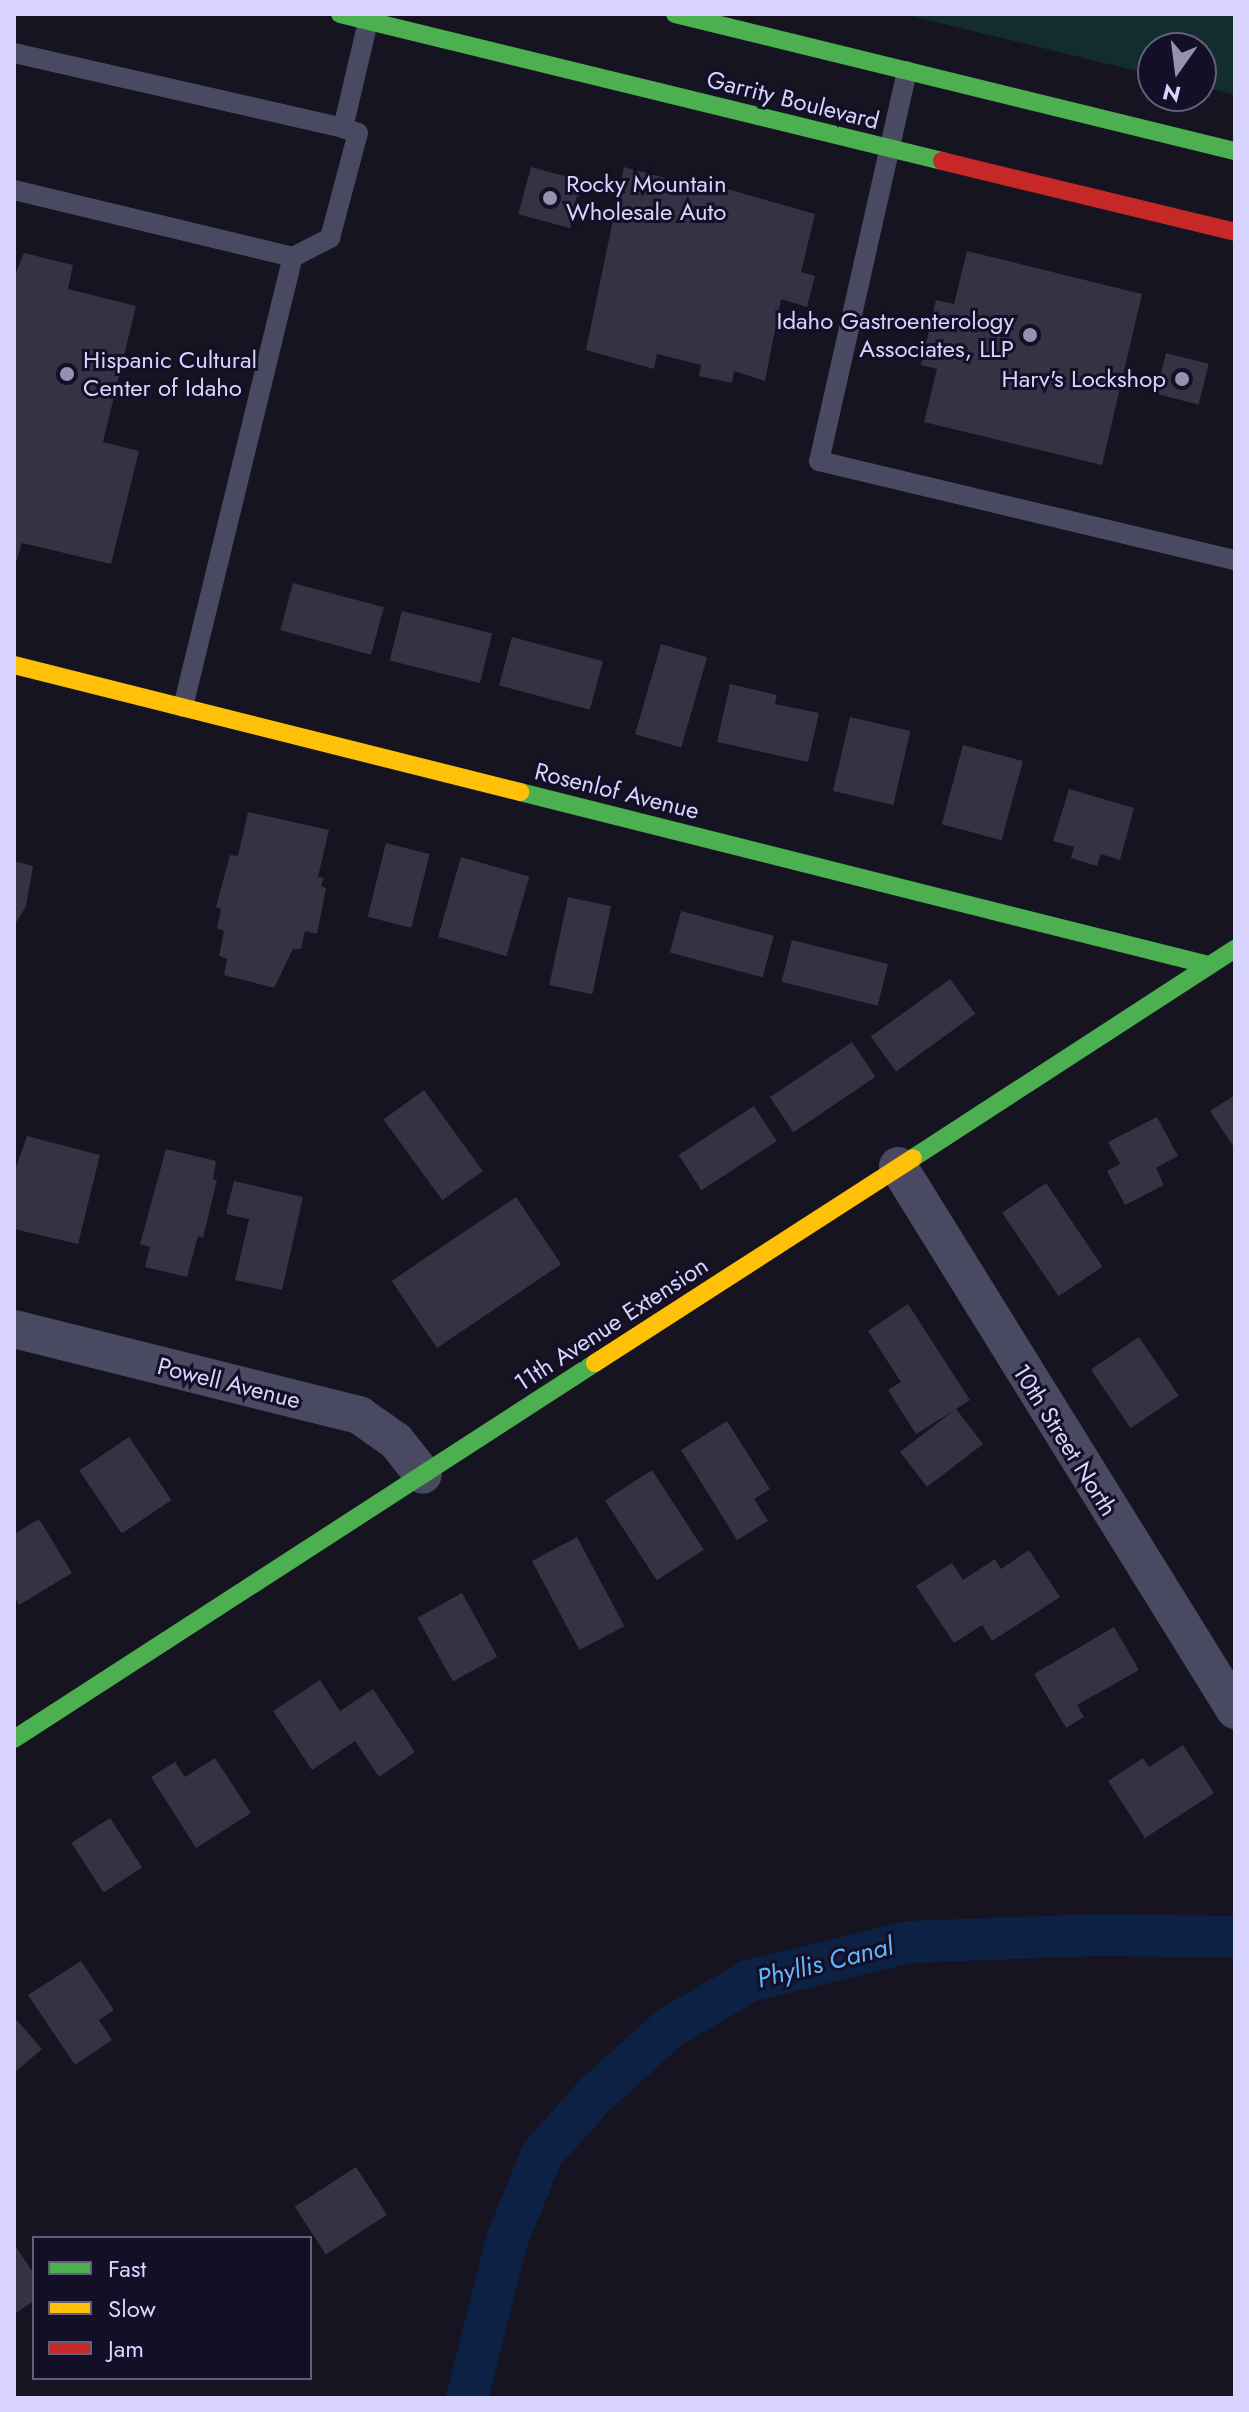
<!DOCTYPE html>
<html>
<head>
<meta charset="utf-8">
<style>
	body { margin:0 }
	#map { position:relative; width:1249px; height:2412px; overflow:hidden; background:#161421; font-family:Jost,sans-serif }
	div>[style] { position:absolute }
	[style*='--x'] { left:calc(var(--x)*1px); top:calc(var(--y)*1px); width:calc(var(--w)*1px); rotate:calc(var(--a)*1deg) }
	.green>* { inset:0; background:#132c2d }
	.canal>* { height:42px; margin:-21px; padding:0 21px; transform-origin:21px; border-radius:21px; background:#0d2144 }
	.building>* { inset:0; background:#343243; transform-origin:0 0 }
	.lane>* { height:20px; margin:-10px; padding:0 10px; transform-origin:10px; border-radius:10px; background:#4a4962 }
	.street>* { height:38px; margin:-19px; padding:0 19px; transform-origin:19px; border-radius:19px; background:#4a4962 }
	.fast>* { height:18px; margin:-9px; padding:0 9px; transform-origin:9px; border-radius:9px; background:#4caf50 }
	.slow>* { height:18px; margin:-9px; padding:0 9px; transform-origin:9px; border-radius:9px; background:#ffc107 }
	.jam>* { height:18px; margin:-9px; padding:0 9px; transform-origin:9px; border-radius:9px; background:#c62828 }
	.dots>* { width:22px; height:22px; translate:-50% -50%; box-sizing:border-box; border:4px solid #130f26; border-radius:50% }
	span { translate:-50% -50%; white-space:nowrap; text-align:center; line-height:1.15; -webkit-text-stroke:6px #130f26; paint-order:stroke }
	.street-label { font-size:24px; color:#d9d4ff }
	.poi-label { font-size:24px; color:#d9d4ff }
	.left { translate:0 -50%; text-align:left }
	.right { translate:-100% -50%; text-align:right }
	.water-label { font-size:26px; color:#62b6ff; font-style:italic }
	.frame { position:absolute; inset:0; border:16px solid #d9d4ff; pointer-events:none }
	.legend { position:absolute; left:32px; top:2236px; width:280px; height:144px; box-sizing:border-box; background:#130f26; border:2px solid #625e7d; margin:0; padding:10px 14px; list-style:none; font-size:24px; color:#d9d4ff }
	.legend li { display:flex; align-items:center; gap:16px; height:40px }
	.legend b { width:40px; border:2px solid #625e7d }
	.north { position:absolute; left:1137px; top:32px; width:80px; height:80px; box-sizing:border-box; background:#130f26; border:2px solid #625e7d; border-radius:50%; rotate:194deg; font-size:22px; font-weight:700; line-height:32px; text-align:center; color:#d9d4ff }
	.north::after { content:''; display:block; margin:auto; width:28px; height:36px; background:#9591b1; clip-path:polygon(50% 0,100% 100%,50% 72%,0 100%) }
</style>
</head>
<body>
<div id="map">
	<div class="green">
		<div style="clip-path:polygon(903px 14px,1235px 14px,1235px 95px,1201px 86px,1201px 48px,1153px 48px,1153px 75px)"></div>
	</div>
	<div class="canal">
		<div style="--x:467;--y:2398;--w:163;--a:-75.8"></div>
		<div style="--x:507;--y:2240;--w:93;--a:-67.9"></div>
		<div style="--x:542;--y:2154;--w:82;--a:-48"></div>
		<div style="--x:597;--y:2093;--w:97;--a:-42.1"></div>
		<div style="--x:669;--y:2028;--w:93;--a:-30.4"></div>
		<div style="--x:749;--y:1981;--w:165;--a:-13.7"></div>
		<div style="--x:909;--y:1942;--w:190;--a:-2.1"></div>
		<div style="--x:1099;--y:1935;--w:136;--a:0.8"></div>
	</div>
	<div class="building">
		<div style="left:531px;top:167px;width:54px;height:49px;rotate:15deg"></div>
		<div style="clip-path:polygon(624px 167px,691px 185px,692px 179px,815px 214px,801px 272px,815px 276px,807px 307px,781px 299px,765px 381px,734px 371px,732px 383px,699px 376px,701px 365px,657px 354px,654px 369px,586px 350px)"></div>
		<div style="clip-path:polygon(967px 251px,1142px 294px,1102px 465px,924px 422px,937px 369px,921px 365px,936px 300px,954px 304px)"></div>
		<div style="clip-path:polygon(24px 253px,73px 265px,68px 289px,136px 306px,103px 442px,139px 451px,111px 564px,22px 543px,14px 569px,14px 277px)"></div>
		<div style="left:1166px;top:353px;width:44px;height:42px;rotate:14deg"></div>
		<div style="left:293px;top:583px;width:94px;height:49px;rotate:15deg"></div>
		<div style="left:402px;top:611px;width:93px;height:51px;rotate:14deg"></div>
		<div style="left:512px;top:637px;width:94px;height:50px;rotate:15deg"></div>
		<div style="left:661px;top:644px;width:48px;height:94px;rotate:16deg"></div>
		<div style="clip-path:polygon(730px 684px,777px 695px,775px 704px,819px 713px,808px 762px,717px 742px)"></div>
		<div style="left:850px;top:717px;width:62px;height:76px;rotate:13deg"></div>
		<div style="left:963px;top:745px;width:62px;height:82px;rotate:15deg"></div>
		<div style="clip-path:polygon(1069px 789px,1134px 808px,1120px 860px,1101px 854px,1097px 866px,1071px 858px,1074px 847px,1053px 841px)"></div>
		<div style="clip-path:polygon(248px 812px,329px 830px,318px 877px,324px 878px,321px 886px,326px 888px,317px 934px,305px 931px,301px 949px,293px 949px,274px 988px,224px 975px,227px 959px,219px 956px,224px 931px,217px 928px,221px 909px,216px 907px,230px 855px,238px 856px)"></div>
		<div style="left:386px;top:843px;width:45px;height:76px;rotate:14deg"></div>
		<div style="left:461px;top:857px;width:71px;height:83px;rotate:16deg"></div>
		<div style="clip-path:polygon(14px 861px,33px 866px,26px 906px,14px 926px)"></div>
		<div style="left:568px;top:897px;width:44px;height:90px;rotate:12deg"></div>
		<div style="left:681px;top:911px;width:96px;height:43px;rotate:15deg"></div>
		<div style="left:792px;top:940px;width:99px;height:43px;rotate:14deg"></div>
		<div style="left:950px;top:979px;width:43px;height:98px;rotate:54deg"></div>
		<div style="left:852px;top:1042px;width:42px;height:99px;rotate:56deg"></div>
		<div style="left:424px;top:1090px;width:100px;height:50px;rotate:54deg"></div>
		<div style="clip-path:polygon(1235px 1095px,1235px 1149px,1210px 1111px)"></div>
		<div style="left:754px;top:1106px;width:42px;height:90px;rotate:57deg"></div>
		<div style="clip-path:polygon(1157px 1117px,1178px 1156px,1156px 1168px,1164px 1185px,1125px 1205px,1107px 1171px,1120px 1164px,1108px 1142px)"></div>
		<div style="clip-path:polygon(27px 1136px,100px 1155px,78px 1244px,14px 1229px,14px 1173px)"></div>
		<div style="clip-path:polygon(166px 1149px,216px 1161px,213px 1179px,217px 1180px,203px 1238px,198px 1236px,187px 1277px,145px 1267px,150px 1247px,140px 1244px)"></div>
		<div style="clip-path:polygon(234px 1181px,303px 1197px,282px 1290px,235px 1280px,249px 1219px,226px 1214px)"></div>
		<div style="left:1046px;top:1183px;width:101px;height:53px;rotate:56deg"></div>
		<div style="left:516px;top:1197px;width:81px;height:150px;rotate:56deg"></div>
		<div style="clip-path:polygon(908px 1304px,970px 1400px,956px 1409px,983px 1444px,927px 1487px,900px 1452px,953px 1411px,916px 1434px,888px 1390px,901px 1382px,868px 1331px)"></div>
		<div style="left:1139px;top:1337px;width:71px;height:58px;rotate:56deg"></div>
		<div style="clip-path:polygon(727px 1421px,770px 1489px,754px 1499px,768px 1521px,737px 1540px,681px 1450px)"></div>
		<div style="left:129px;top:1437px;width:76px;height:60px;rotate:56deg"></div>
		<div style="left:652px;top:1470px;width:95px;height:56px;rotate:57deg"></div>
		<div style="clip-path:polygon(39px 1519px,72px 1573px,19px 1605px,14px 1596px,14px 1534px)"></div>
		<div style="left:577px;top:1537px;width:101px;height:51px;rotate:62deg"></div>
		<div style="clip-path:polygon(1029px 1550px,1060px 1597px,992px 1641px,982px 1625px,954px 1643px,916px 1586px,952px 1563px,963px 1580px,995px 1559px,1001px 1569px)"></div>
		<div style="left:462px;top:1593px;width:73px;height:51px;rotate:61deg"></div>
		<div style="clip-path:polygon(1114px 1627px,1139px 1670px,1077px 1705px,1084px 1717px,1066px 1728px,1034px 1674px)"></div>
		<div style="clip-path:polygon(320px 1680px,340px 1711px,373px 1689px,415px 1752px,379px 1777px,355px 1741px,312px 1770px,273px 1711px)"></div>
		<div style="clip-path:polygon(1183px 1745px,1214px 1793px,1145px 1838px,1108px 1781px,1143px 1758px,1149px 1767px)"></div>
		<div style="clip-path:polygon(215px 1758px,251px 1813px,196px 1848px,151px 1777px,175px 1762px,185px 1777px)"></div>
		<div style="left:110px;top:1818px;width:59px;height:46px;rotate:57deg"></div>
		<div style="clip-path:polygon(81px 1961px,114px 2010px,99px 2020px,112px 2040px,75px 2065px,28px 1995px)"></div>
		<div style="clip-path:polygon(14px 2017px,42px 2049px,14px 2073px)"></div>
		<div style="left:356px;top:2167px;width:57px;height:73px;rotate:57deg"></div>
		<div style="clip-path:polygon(14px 2244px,34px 2274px,34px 2301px,14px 2314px)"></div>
	</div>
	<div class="lane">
		<div style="--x:14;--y:53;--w:337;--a:12.8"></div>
		<div style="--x:907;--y:71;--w:400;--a:102.7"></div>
		<div style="--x:819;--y:461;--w:428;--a:13.4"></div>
		<div style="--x:14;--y:190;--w:287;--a:13.5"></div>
		<div style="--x:183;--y:707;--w:463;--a:-76.3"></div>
		<div style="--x:293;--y:257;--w:42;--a:-27.2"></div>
		<div style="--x:330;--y:238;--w:109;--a:-75.1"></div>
		<div style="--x:358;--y:133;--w:16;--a:-162"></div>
		<div style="--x:343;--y:128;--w:110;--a:-76.8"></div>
	</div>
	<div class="street">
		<div style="--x:898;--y:1166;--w:640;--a:58.22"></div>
		<div style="--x:14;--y:1329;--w:356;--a:14"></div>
		<div style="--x:359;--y:1415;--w:45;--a:35.1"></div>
		<div style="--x:396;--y:1441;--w:43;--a:51.5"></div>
	</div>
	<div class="fast">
		<div style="--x:340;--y:14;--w:620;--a:13.72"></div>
		<div style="--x:675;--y:14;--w:577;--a:13.75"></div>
		<div style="--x:520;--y:792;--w:709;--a:14.11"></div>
		<div style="--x:913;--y:1158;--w:384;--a:-33"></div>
		<div style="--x:14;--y:1739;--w:692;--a:-32.91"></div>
	</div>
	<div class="slow">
		<div style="--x:14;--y:665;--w:522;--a:14.09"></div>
		<div style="--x:595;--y:1363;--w:378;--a:-32.8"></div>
	</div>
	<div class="jam">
		<div style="--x:942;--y:161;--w:301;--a:13.6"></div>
	</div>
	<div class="dots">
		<div style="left:550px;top:198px;background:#9591b1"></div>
		<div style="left:1030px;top:335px;background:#9591b1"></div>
		<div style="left:67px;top:374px;background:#9591b1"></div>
		<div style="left:1182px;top:379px;background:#9591b1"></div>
	</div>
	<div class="street-label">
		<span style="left:793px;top:100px;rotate:14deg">Garrity Boulevard</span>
		<span style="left:617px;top:791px;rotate:14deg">Rosenlof Avenue</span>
		<span style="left:611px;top:1324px;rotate:-33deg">11th Avenue Extension</span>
		<span style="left:229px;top:1383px;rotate:14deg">Powell Avenue</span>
		<span style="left:1065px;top:1440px;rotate:58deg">10th Street North</span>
	</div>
	<div class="poi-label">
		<span class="left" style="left:566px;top:198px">Rocky Mountain<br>Wholesale Auto</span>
		<span class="right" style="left:1014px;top:335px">Idaho Gastroenterology<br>Associates, LLP</span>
		<span class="left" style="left:83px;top:374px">Hispanic Cultural<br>Center of Idaho</span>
		<span class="right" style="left:1166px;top:379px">Harv's Lockshop</span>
	</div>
	<div class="water-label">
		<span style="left:825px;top:1963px;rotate:-14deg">Phyllis Canal</span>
	</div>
	<div class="frame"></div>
	<ul class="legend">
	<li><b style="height:10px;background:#4caf50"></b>Fast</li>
	<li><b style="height:10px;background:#ffc107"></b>Slow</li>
	<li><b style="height:10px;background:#c62828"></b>Jam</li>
	</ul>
	<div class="north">N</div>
</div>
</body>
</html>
